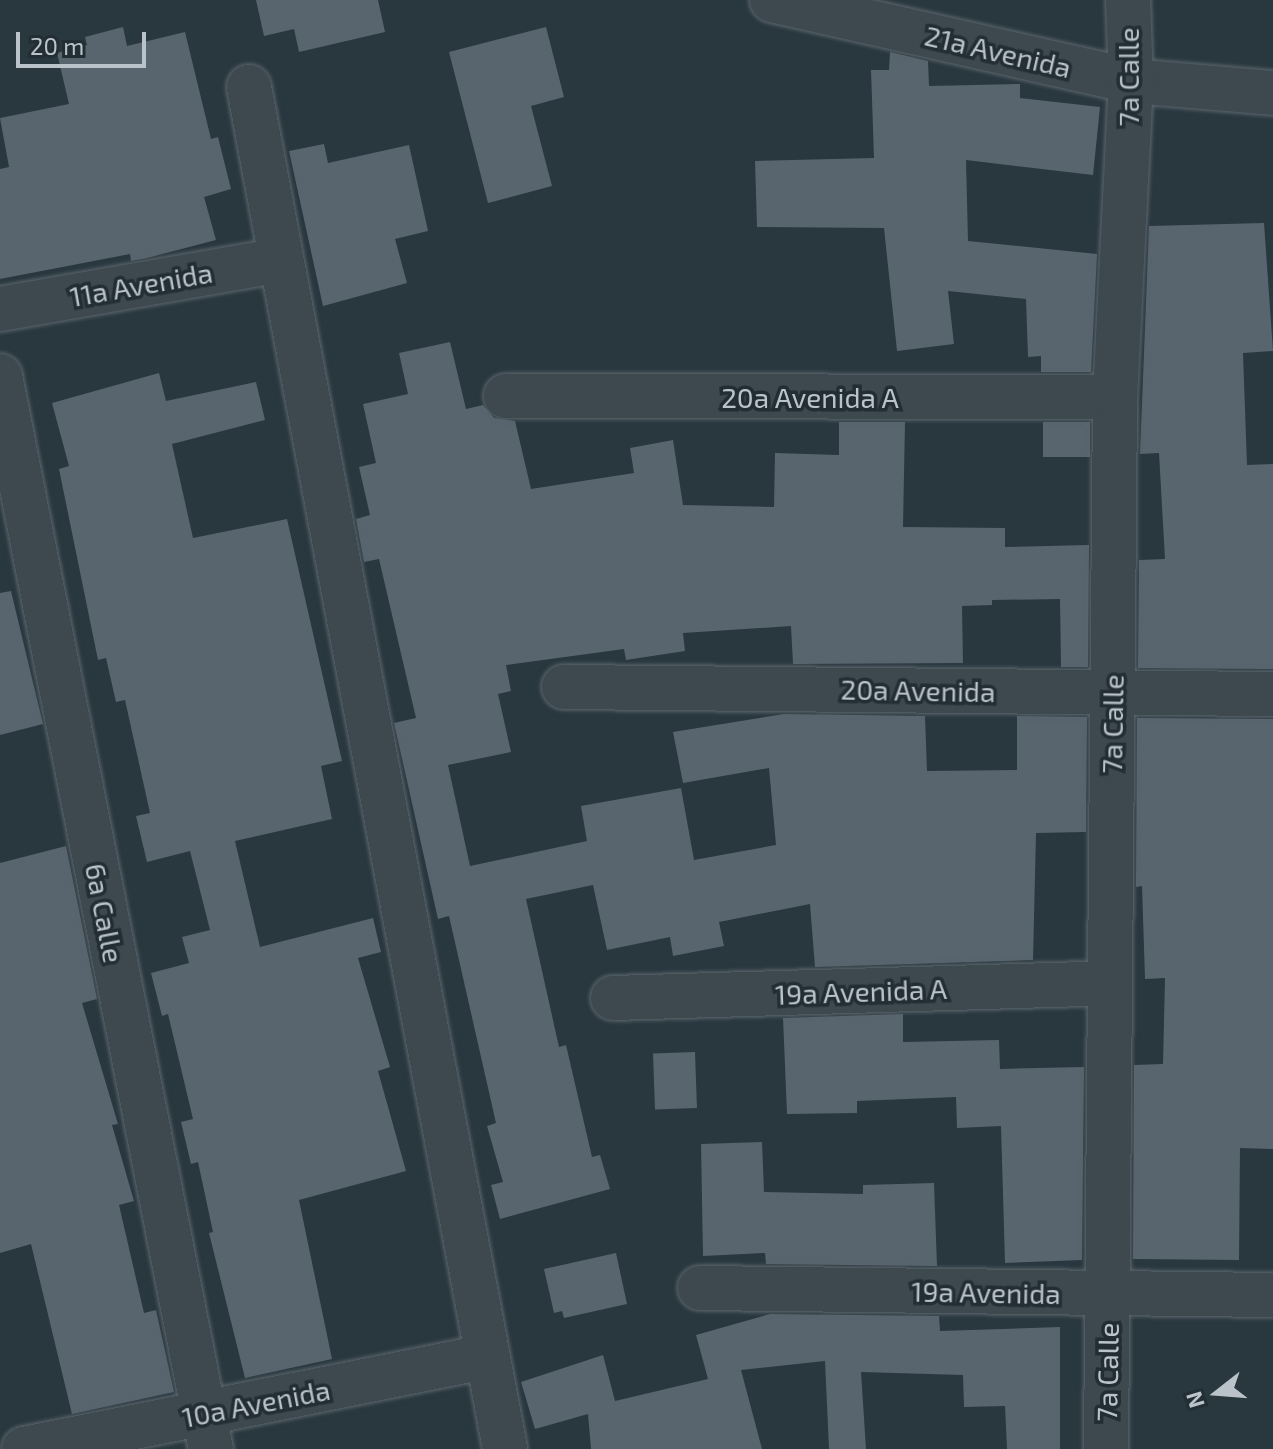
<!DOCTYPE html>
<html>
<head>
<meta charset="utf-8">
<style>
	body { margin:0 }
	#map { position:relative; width:1273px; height:1449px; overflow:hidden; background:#29373f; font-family:"Exo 2",sans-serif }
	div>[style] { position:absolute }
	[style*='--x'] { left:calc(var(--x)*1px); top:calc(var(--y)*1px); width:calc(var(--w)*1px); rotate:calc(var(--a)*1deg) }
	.building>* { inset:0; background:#58656e; transform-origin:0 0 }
	.roads { filter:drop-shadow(0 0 2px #5b666c) drop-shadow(0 0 2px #5b666c) }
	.minor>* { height:44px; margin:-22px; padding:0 22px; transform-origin:22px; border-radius:22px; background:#3d484f }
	span { translate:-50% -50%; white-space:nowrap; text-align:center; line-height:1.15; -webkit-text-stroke:7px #222d34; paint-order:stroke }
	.street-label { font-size:28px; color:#bac3c9 }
	.north { position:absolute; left:1177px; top:1353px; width:80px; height:80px; -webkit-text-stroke:6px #222d34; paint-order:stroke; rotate:253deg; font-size:22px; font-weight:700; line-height:32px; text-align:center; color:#bac3c9 }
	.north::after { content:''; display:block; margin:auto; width:28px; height:36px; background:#bac3c9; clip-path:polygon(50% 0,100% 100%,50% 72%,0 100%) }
	.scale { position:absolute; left:16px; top:32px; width:130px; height:36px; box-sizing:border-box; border:4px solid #bac3c9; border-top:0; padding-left:10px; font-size:24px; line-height:28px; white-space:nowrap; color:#bac3c9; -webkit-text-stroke:6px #222d34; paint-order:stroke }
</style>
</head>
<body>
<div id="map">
	<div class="building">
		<div style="clip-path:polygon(256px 0,378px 0,385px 32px,299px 52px,294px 29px,264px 36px)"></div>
		<div style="clip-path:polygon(123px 27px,127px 46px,185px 32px,211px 139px,218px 137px,231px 189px,204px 197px,216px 240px,147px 258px,131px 261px,130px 254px,0 279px,0 169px,9px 167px,0 118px,69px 104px,57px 53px,87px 45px,85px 37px)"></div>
		<div style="clip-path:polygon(546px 27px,564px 97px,531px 106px,552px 186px,488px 203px,449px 52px)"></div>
		<div style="clip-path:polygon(890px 52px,928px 61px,929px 86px,1020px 84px,1020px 98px,1100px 107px,1093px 175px,966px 160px,968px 241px,1097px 254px,1091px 372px,1041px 372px,1041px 356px,1028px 357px,1026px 299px,948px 291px,954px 344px,897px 351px,884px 228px,757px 227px,755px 161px,874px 158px,871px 70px,889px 70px)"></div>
		<div style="clip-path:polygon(324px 144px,328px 163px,409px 145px,428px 231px,395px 239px,407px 283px,323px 306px,289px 151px)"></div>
		<div style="clip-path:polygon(1264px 223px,1273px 351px,1243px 353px,1247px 465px,1273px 464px,1273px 669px,1138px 668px,1139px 560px,1165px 559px,1159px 453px,1140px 454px,1149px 226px)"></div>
		<div style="clip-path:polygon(450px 342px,466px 409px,483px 405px,494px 418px,515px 421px,531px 489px,634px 473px,630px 448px,673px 440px,683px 505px,774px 507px,775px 453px,839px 455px,839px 422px,905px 422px,903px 527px,1005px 528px,1005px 547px,1089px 545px,1088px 667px,1061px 667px,1060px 599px,992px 600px,992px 605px,962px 606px,963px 663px,793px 664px,791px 626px,683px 633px,685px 651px,626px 660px,624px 649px,506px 665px,511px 691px,498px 694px,511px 752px,448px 765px,470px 866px,587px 841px,581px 806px,681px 788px,694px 860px,776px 845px,769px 768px,683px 783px,673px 732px,784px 714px,925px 716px,927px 771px,1017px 770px,1017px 716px,1087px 717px,1086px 832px,1036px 833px,1033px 960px,815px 967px,810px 904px,719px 922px,724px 946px,673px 956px,670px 937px,607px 950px,593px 885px,526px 899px,559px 1047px,566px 1045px,592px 1157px,600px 1155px,610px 1189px,500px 1219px,491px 1185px,503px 1182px,487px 1126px,496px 1123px,449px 916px,438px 919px,394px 723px,416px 718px,379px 559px,364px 562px,356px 519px,370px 515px,359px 467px,376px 463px,363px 404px,408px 394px,399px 353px)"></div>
		<div style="clip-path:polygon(159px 373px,166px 401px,256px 382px,265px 420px,172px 444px,193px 538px,287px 519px,342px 761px,321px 766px,332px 819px,235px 841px,260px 947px,373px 918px,381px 952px,358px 958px,390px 1067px,378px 1071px,406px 1171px,299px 1200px,332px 1359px,245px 1378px,209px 1233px,213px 1232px,198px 1162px,191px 1164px,181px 1122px,193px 1119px,168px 1014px,162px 1016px,151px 973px,189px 963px,182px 937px,210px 930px,190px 851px,147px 862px,136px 816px,150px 813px,125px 700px,116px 702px,106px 658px,98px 660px,59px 469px,69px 466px,52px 403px)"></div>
		<div style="left:1043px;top:422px;width:47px;height:35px"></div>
		<div style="clip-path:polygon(11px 591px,43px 724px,0 735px,0 593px)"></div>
		<div style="clip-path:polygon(1137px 718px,1273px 719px,1273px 1149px,1240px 1148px,1239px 1260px,1133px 1259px,1134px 1065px,1163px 1064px,1165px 978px,1145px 979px,1142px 886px,1136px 887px)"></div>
		<div style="clip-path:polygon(66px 846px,97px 999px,82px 1003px,118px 1124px,112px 1125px,134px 1201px,119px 1205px,144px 1313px,156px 1310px,174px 1392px,72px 1414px,31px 1244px,0 1253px,0 863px)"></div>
		<div style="clip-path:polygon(903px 1014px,903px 1042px,999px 1040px,1000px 1069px,1084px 1067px,1082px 1260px,1005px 1263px,1001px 1126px,957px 1128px,956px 1097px,857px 1101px,857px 1113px,787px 1114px,783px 1018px)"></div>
		<div style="left:695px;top:1052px;width:56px;height:42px;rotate:88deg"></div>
		<div style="clip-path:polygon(762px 1142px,764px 1192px,863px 1194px,863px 1185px,934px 1183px,937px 1266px,766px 1264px,765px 1253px,703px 1256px,701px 1144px)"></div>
		<div style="clip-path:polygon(616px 1253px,627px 1304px,564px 1318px,562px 1311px,554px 1313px,544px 1269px)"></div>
		<div style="clip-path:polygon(770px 1314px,939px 1316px,940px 1331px,1060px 1327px,1060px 1449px,1007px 1449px,1005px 1406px,964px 1407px,963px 1375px,861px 1372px,866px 1449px,829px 1449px,825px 1361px,741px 1370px,762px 1449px,591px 1449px,588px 1414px,535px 1429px,521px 1382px,603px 1355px,615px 1401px,708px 1379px,696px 1335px)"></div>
	</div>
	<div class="roads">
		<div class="minor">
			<div style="--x:772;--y:0;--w:368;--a:12.7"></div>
			<div style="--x:1131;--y:81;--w:143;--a:4.8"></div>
			<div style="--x:249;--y:87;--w:1386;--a:79.35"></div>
			<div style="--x:0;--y:309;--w:285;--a:-9.9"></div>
			<div style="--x:0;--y:376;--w:1094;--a:78.88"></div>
			<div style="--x:506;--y:396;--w:609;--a:0.09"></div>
			<div style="--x:564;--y:687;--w:709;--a:0.57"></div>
			<div style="--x:613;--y:998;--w:496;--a:-1.7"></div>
			<div style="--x:700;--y:1288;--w:573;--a:0.7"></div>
			<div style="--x:24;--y:1449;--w:473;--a:-11.3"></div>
			<div style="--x:1106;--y:1449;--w:1052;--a:-89.51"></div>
			<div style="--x:1115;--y:397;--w:316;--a:-87.1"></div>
			<div style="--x:1131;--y:81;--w:81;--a:-92.1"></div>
		</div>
	</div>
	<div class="street-label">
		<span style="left:998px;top:51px;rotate:13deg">21a Avenida</span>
		<span style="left:1128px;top:77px;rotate:-90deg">7a Calle</span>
		<span style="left:141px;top:284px;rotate:-10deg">11a Avenida</span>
		<span style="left:810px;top:397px">20a Avenida A</span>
		<span style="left:918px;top:690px;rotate:1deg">20a Avenida</span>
		<span style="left:1112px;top:724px;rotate:-89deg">7a Calle</span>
		<span style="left:105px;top:913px;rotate:79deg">6a Calle</span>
		<span style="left:861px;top:991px;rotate:-2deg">19a Avenida A</span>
		<span style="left:986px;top:1292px;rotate:1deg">19a Avenida</span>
		<span style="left:1107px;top:1372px;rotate:-89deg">7a Calle</span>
		<span style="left:256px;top:1403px;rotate:-11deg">10a Avenida</span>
	</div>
	<div class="north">N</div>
	<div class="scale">20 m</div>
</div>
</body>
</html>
